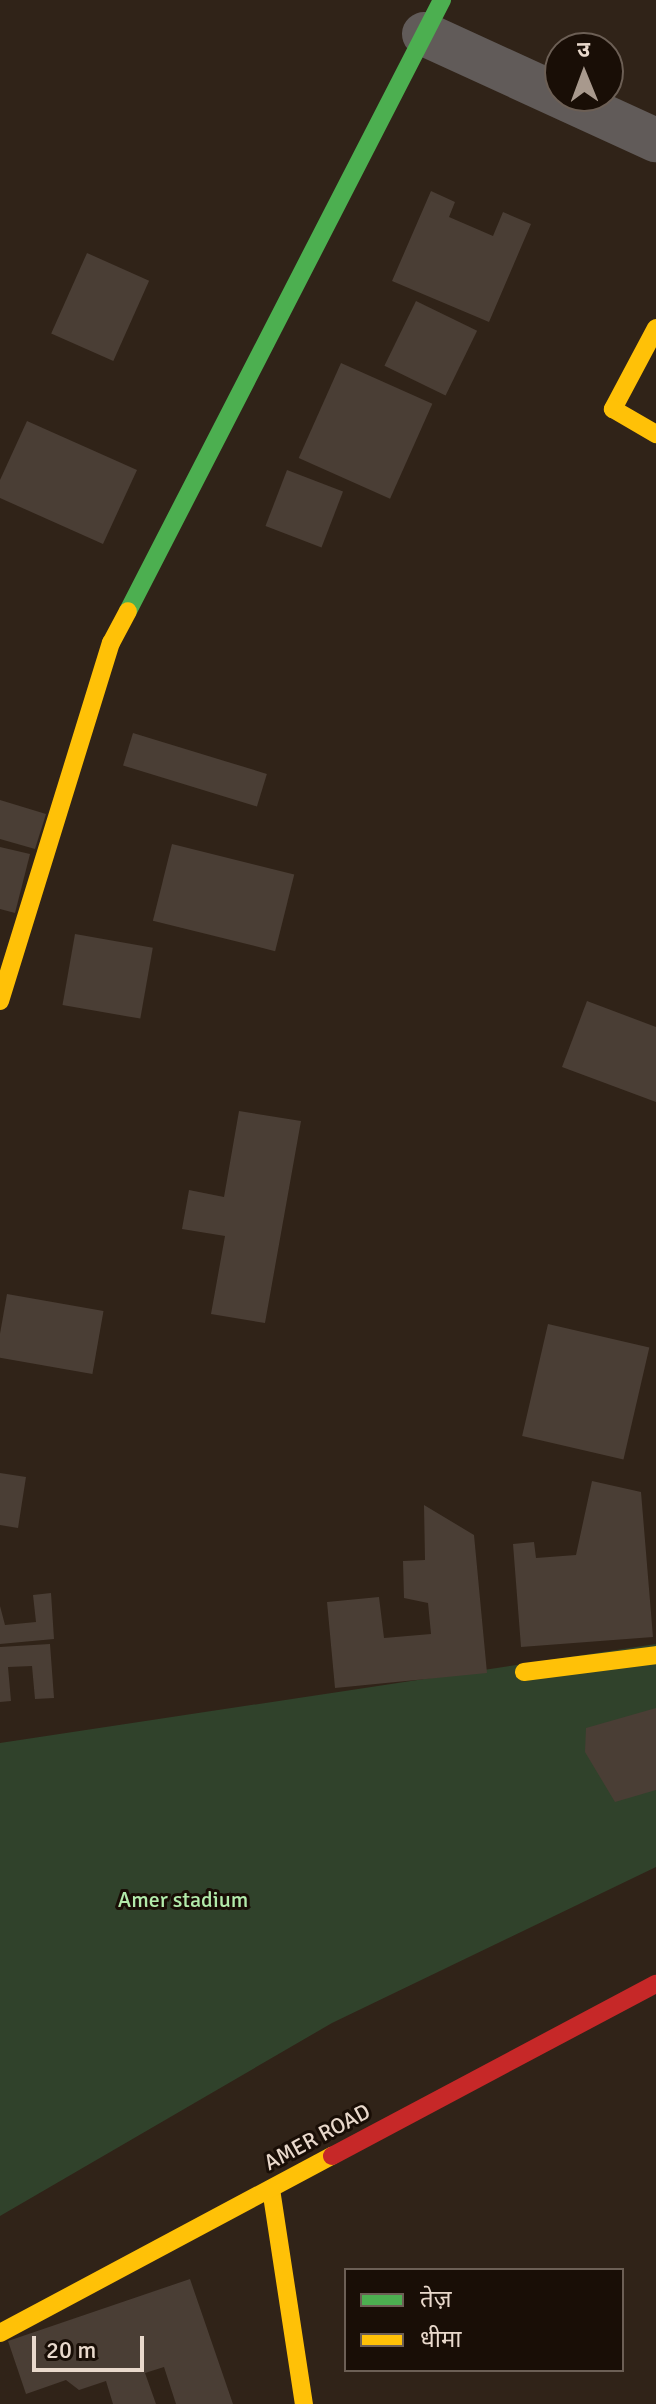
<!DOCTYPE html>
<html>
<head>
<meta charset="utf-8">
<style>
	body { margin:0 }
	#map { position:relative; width:656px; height:2404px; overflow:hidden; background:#302318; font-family:Signika,"Noto Sans Devanagari",sans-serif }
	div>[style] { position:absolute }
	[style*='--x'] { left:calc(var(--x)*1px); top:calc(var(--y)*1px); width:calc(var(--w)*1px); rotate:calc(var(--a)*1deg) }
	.green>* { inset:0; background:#30422b }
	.building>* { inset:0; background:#4a3e35; transform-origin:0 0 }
	.street>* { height:44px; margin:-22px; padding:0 22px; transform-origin:22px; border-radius:22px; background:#615b59 }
	.fast>* { height:18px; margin:-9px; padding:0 9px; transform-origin:9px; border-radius:9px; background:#4caf50 }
	.slow>* { height:18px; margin:-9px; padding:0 9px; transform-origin:9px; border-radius:9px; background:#ffc107 }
	.jam>* { height:18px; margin:-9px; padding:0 9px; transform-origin:9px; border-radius:9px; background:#c62828 }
	span { translate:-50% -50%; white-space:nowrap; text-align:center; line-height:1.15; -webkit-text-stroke:6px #190e06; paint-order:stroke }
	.park-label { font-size:22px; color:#b2ebab }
	.street-label { font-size:22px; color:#e9d9cc }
	.legend { position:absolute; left:344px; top:2268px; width:280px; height:104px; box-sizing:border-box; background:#190e06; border:2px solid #6c5f55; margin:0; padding:10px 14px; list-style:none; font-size:24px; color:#e9d9cc }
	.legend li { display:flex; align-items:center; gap:16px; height:40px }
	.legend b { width:40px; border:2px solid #6c5f55 }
	.north { position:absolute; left:544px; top:32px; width:80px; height:80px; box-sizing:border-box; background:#190e06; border:2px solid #6c5f55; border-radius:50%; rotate:359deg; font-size:22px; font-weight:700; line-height:32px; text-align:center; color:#e9d9cc }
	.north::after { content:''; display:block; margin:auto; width:28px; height:36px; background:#a8998d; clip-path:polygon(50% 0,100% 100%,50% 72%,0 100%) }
	.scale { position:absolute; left:32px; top:2336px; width:112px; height:36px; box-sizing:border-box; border:4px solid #e9d9cc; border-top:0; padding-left:10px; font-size:24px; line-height:28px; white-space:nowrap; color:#e9d9cc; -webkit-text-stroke:6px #190e06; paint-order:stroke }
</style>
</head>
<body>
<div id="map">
	<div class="green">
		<div style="clip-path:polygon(656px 1644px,656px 1867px,332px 2023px,0 2216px,0 1743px)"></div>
	</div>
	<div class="building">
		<div style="clip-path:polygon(431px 191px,455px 202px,449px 217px,493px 236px,503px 212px,531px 224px,489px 322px,392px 281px)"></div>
		<div style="left:87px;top:253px;width:68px;height:88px;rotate:24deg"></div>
		<div style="left:416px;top:301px;width:68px;height:72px;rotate:26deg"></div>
		<div style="left:341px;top:363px;width:100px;height:104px;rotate:24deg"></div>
		<div style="clip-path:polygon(27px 421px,137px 470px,103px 544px,0 498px,0 480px)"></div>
		<div style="left:287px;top:470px;width:60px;height:60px;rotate:21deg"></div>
		<div style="left:133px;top:733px;width:140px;height:34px;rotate:17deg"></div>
		<div style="clip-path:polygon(0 800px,46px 814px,35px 849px,0 839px)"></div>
		<div style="left:172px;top:844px;width:126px;height:79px;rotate:14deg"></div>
		<div style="clip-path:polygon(0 847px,30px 854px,15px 913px,0 909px)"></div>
		<div style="left:75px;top:934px;width:79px;height:72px;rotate:10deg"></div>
		<div style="clip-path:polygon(587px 1001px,656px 1027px,656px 1102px,562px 1067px)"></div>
		<div style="clip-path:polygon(239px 1111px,301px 1121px,265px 1323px,211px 1314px,225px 1236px,182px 1229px,189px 1190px,224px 1197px)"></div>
		<div style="left:7px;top:1294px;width:98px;height:64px;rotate:10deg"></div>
		<div style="left:548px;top:1324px;width:104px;height:115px;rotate:13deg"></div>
		<div style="clip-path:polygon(0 1473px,26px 1477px,18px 1528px,0 1525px)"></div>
		<div style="clip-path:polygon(592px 1481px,641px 1492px,653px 1637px,521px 1647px,513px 1544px,534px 1542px,536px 1558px,576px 1555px)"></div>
		<div style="clip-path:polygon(424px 1505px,474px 1535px,487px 1673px,335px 1688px,327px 1602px,379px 1597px,384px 1638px,431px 1634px,428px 1603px,404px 1598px,403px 1561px,425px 1560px)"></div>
		<div style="clip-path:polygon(51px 1593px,54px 1639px,0 1644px,0 1606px,5px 1625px,36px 1622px,33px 1595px)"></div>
		<div style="clip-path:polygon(50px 1644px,54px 1698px,35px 1699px,32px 1666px,8px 1667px,11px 1701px,0 1702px,0 1647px)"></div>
		<div style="clip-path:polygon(656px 1708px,656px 1790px,615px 1802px,585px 1752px,586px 1728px)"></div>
		<div style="clip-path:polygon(190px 2279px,233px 2404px,176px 2404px,164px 2367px,145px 2373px,156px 2404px,113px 2404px,106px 2381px,79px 2390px,66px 2380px,26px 2394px,8px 2341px)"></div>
	</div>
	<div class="street">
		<div style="--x:424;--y:34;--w:255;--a:24.6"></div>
	</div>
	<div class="fast">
		<div style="--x:128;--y:611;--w:687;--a:-62.8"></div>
	</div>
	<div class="slow">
		<div style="--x:656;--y:328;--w:92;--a:118"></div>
		<div style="--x:613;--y:409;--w:50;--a:30.2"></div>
		<div style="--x:0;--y:1001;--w:375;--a:-72.8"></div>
		<div style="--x:111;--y:643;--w:36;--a:-62"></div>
		<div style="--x:524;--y:1672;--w:133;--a:-7.3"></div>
		<div style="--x:271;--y:2189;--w:218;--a:81.3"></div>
		<div style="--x:0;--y:2333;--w:376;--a:-28.1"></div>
	</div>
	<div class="jam">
		<div style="--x:332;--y:2156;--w:367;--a:-28"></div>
	</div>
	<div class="park-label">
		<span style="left:183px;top:1900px">Amer stadium</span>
	</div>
	<div class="street-label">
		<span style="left:317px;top:2137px;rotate:-28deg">AMER ROAD</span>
	</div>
	<ul class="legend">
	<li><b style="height:10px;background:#4caf50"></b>तेज़</li>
	<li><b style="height:10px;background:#ffc107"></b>धीमा</li>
	</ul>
	<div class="north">उ</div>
	<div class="scale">20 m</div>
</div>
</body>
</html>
